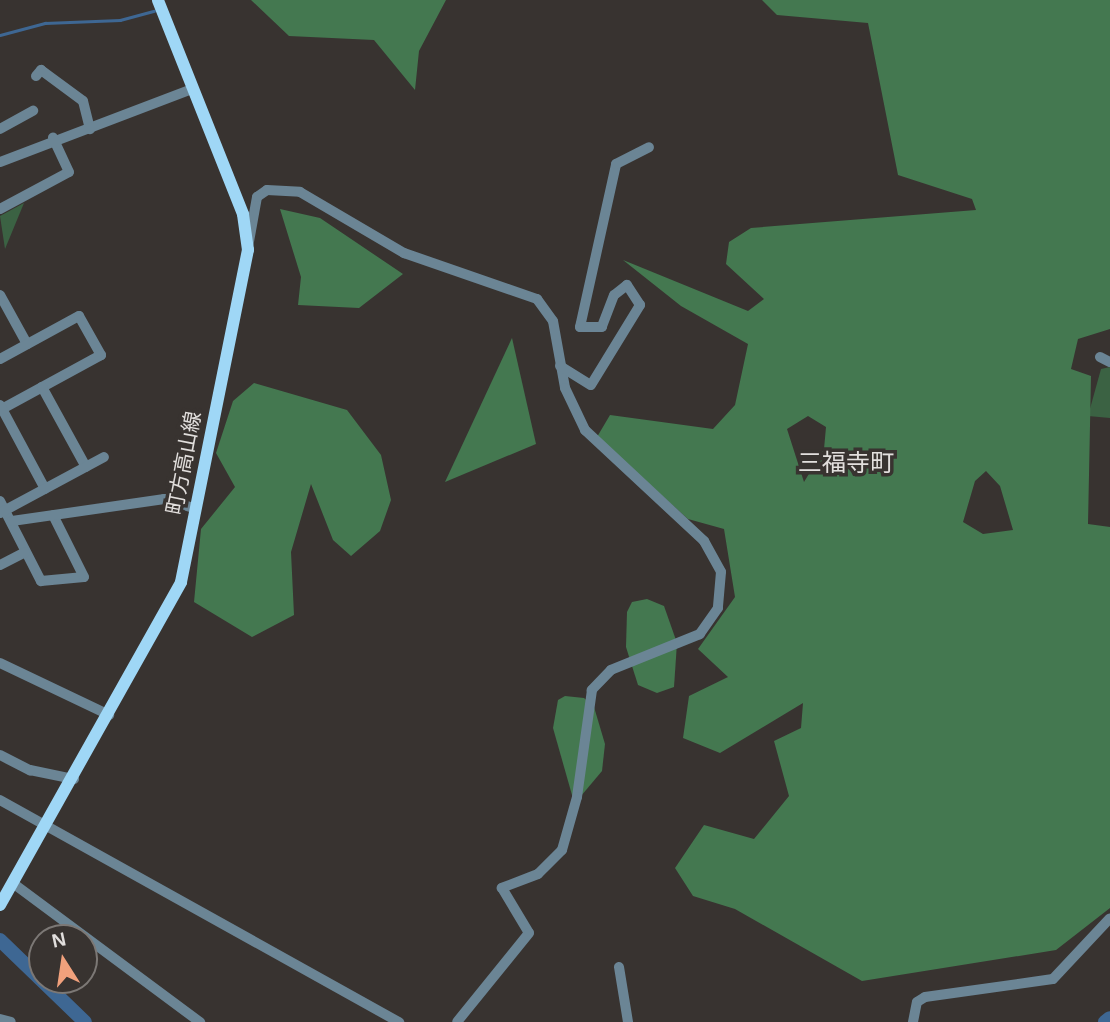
<!DOCTYPE html>
<html>
<head>
<meta charset="utf-8">
<style>
	body { margin:0 }
	#map { position:relative; width:1110px; height:1022px; overflow:hidden; background:#383330; font-family:Arial,"Noto Sans JP",sans-serif }
	div>[style] { position:absolute }
	[style*='--x'] { left:calc(var(--x)*1px); top:calc(var(--y)*1px); width:calc(var(--w)*1px); rotate:calc(var(--a)*1deg) }
	.green>* { inset:0; background:#3b6243 }
	.forest>* { inset:0; background:#447850 }
	.stream>* { height:2.5px; margin:-1.25px; padding:0 1.25px; transform-origin:1.25px; border-radius:1.25px; background:#3e6793 }
	.river>* { height:14px; margin:-7px; padding:0 7px; transform-origin:7px; border-radius:7px; background:#3e6793 }
	.minor>* { height:10px; margin:-5px; padding:0 5px; transform-origin:5px; border-radius:5px; background:#6b8595 }
	.major>* { height:12px; margin:-6px; padding:0 6px; transform-origin:6px; border-radius:6px; background:#9fd7f6 }
	span { translate:-50% -50%; white-space:nowrap; text-align:center; line-height:1.15; -webkit-text-stroke:7px #383330; paint-order:stroke }
	.street-label { font-size:21px; color:#e2dfdd }
	.quarter-label { font-size:24px; color:#e2dfdd }
	.north { position:absolute; left:28px; top:924px; width:70px; height:70px; box-sizing:border-box; background:#383330; border:2px solid #7c7875; border-radius:50%; rotate:348deg; font-size:19px; font-weight:700; line-height:28px; text-align:center; color:#e2dfdd }
	.north::after { content:''; display:block; margin:auto; width:24px; height:32px; background:#f1a17c; clip-path:polygon(50% 0,100% 100%,50% 72%,0 100%) }
</style>
</head>
<body>
<div id="map">
	<div class="green">
		<div style="clip-path:polygon(24px 203px,5px 249px,0 216px)"></div>
		<div style="clip-path:polygon(1110px 367px,1110px 418px,1088px 416px,1101px 369px)"></div>
	</div>
	<div class="forest">
		<div style="clip-path:polygon(251px 0,446px 0,419px 51px,415px 90px,374px 40px,289px 36px)"></div>
		<div style="clip-path:polygon(evenodd,762px 0,1110px 0,1110px 329px,1078px 339px,1071px 369px,1091px 376px,1088px 524px,1110px 527px,1110px 908px,1056px 950px,862px 981px,735px 909px,693px 896px,675px 868px,704px 825px,754px 839px,789px 796px,774px 741px,801px 728px,803px 703px,720px 753px,683px 738px,689px 696px,728px 677px,698px 649px,735px 597px,724px 529px,688px 519px,597px 437px,610px 415px,713px 429px,735px 405px,748px 344px,681px 306px,623px 260px,748px 311px,764px 299px,726px 264px,729px 242px,751px 228px,976px 210px,972px 199px,898px 175px,868px 23px,777px 15px,762px 0,808px 416px,826px 427px,824px 449px,804px 482px,787px 429px,808px 416px,762px 0,986px 471px,1000px 486px,1013px 530px,983px 534px,963px 522px,975px 481px,986px 471px)"></div>
		<div style="clip-path:polygon(280px 209px,320px 218px,403px 274px,359px 308px,298px 305px,301px 277px)"></div>
		<div style="clip-path:polygon(512px 338px,536px 444px,445px 482px)"></div>
		<div style="clip-path:polygon(254px 383px,347px 410px,381px 455px,391px 500px,380px 531px,351px 556px,333px 540px,311px 484px,291px 552px,294px 615px,252px 637px,194px 602px,201px 529px,235px 487px,216px 453px,233px 401px)"></div>
		<div style="clip-path:polygon(647px 599px,664px 606px,677px 643px,674px 687px,657px 693px,638px 685px,626px 647px,627px 612px,632px 602px)"></div>
		<div style="clip-path:polygon(565px 696px,584px 698px,594px 707px,605px 744px,602px 771px,581px 796px,572px 795px,553px 728px,558px 700px)"></div>
	</div>
	<div class="stream">
		<div style="--x:0;--y:35;--w:47;--a:-14.9"></div>
		<div style="--x:45;--y:23;--w:75;--a:-2.3"></div>
		<div style="--x:120;--y:20;--w:35;--a:-15"></div>
	</div>
	<div class="river">
		<div style="--x:0;--y:940;--w:118;--a:44"></div>
		<div style="--x:1105;--y:1022;--w:6;--a:-39"></div>
	</div>
	<div class="minor">
		<div style="--x:36;--y:76;--w:8;--a:-50"></div>
		<div style="--x:41;--y:70;--w:52;--a:36.4"></div>
		<div style="--x:83;--y:101;--w:29;--a:76"></div>
		<div style="--x:0;--y:129;--w:38;--a:-29"></div>
		<div style="--x:0;--y:162;--w:203;--a:-20.8"></div>
		<div style="--x:0;--y:209;--w:78;--a:-28.2"></div>
		<div style="--x:69;--y:172;--w:38;--a:-115"></div>
		<div style="--x:248;--y:247;--w:51;--a:-79.8"></div>
		<div style="--x:257;--y:197;--w:12;--a:-35"></div>
		<div style="--x:267;--y:190;--w:33;--a:3"></div>
		<div style="--x:300;--y:192;--w:121;--a:30.4"></div>
		<div style="--x:404;--y:253;--w:141;--a:19.1"></div>
		<div style="--x:537;--y:299;--w:27;--a:54"></div>
		<div style="--x:553;--y:321;--w:68;--a:79.8"></div>
		<div style="--x:565;--y:388;--w:47;--a:64.5"></div>
		<div style="--x:585;--y:430;--w:163;--a:43"></div>
		<div style="--x:704;--y:541;--w:35;--a:61"></div>
		<div style="--x:721;--y:572;--w:36;--a:95"></div>
		<div style="--x:718;--y:608;--w:32;--a:125"></div>
		<div style="--x:700;--y:634;--w:96;--a:158"></div>
		<div style="--x:611;--y:670;--w:28;--a:134"></div>
		<div style="--x:592;--y:690;--w:108;--a:98"></div>
		<div style="--x:577;--y:797;--w:55;--a:105.8"></div>
		<div style="--x:562;--y:850;--w:34;--a:135"></div>
		<div style="--x:538;--y:874;--w:39;--a:159"></div>
		<div style="--x:502;--y:888;--w:52;--a:59"></div>
		<div style="--x:529;--y:933;--w:114;--a:129"></div>
		<div style="--x:0;--y:295;--w:56;--a:61.1"></div>
		<div style="--x:1100;--y:357;--w:11;--a:27"></div>
		<div style="--x:0;--y:359;--w:90;--a:-28.6"></div>
		<div style="--x:79;--y:316;--w:45;--a:60.6"></div>
		<div style="--x:101;--y:355;--w:115;--a:151.4"></div>
		<div style="--x:560;--y:366;--w:36;--a:32"></div>
		<div style="--x:591;--y:385;--w:94;--a:-58.5"></div>
		<div style="--x:640;--y:305;--w:24;--a:-123"></div>
		<div style="--x:627;--y:285;--w:16;--a:142"></div>
		<div style="--x:614;--y:295;--w:34;--a:111"></div>
		<div style="--x:602;--y:327;--w:22;--a:180"></div>
		<div style="--x:580;--y:327;--w:167;--a:-77.5"></div>
		<div style="--x:616;--y:164;--w:37;--a:-27"></div>
		<div style="--x:42;--y:387;--w:91;--a:61.2"></div>
		<div style="--x:0;--y:405;--w:95;--a:61.8"></div>
		<div style="--x:0;--y:501;--w:90;--a:62.9"></div>
		<div style="--x:41;--y:581;--w:43;--a:-5.3"></div>
		<div style="--x:84;--y:577;--w:69;--a:-116.6"></div>
		<div style="--x:0;--y:513;--w:118;--a:-28.3"></div>
		<div style="--x:12;--y:521;--w:154;--a:-8.2"></div>
		<div style="--x:164;--y:499;--w:30;--a:17"></div>
		<div style="--x:0;--y:565;--w:28;--a:-27"></div>
		<div style="--x:0;--y:663;--w:121;--a:25.5"></div>
		<div style="--x:0;--y:755;--w:34;--a:27"></div>
		<div style="--x:30;--y:770;--w:45;--a:11.6"></div>
		<div style="--x:0;--y:800;--w:457;--a:29.1"></div>
		<div style="--x:14;--y:884;--w:232;--a:36.6"></div>
		<div style="--x:619;--y:967;--w:56;--a:80.7"></div>
		<div style="--x:0;--y:1019;--w:11;--a:15"></div>
		<div style="--x:913;--y:1022;--w:20;--a:-79"></div>
		<div style="--x:917;--y:1002;--w:9;--a:-32"></div>
		<div style="--x:925;--y:997;--w:129;--a:-8"></div>
		<div style="--x:1053;--y:979;--w:83;--a:-46.9"></div>
	</div>
	<div class="major">
		<div style="--x:0;--y:905;--w:370;--a:-60.7"></div>
		<div style="--x:181;--y:582;--w:339;--a:-78.6"></div>
		<div style="--x:248;--y:250;--w:36;--a:-98"></div>
		<div style="--x:243;--y:214;--w:230;--a:-111.7"></div>
	</div>
	<div class="street-label">
		<span style="left:184px;top:463px;rotate:-79deg">町方高山線</span>
	</div>
	<div class="quarter-label">
		<span style="left:846px;top:463px">三福寺町</span>
	</div>
	<div class="north">N</div>
</div>
</body>
</html>
